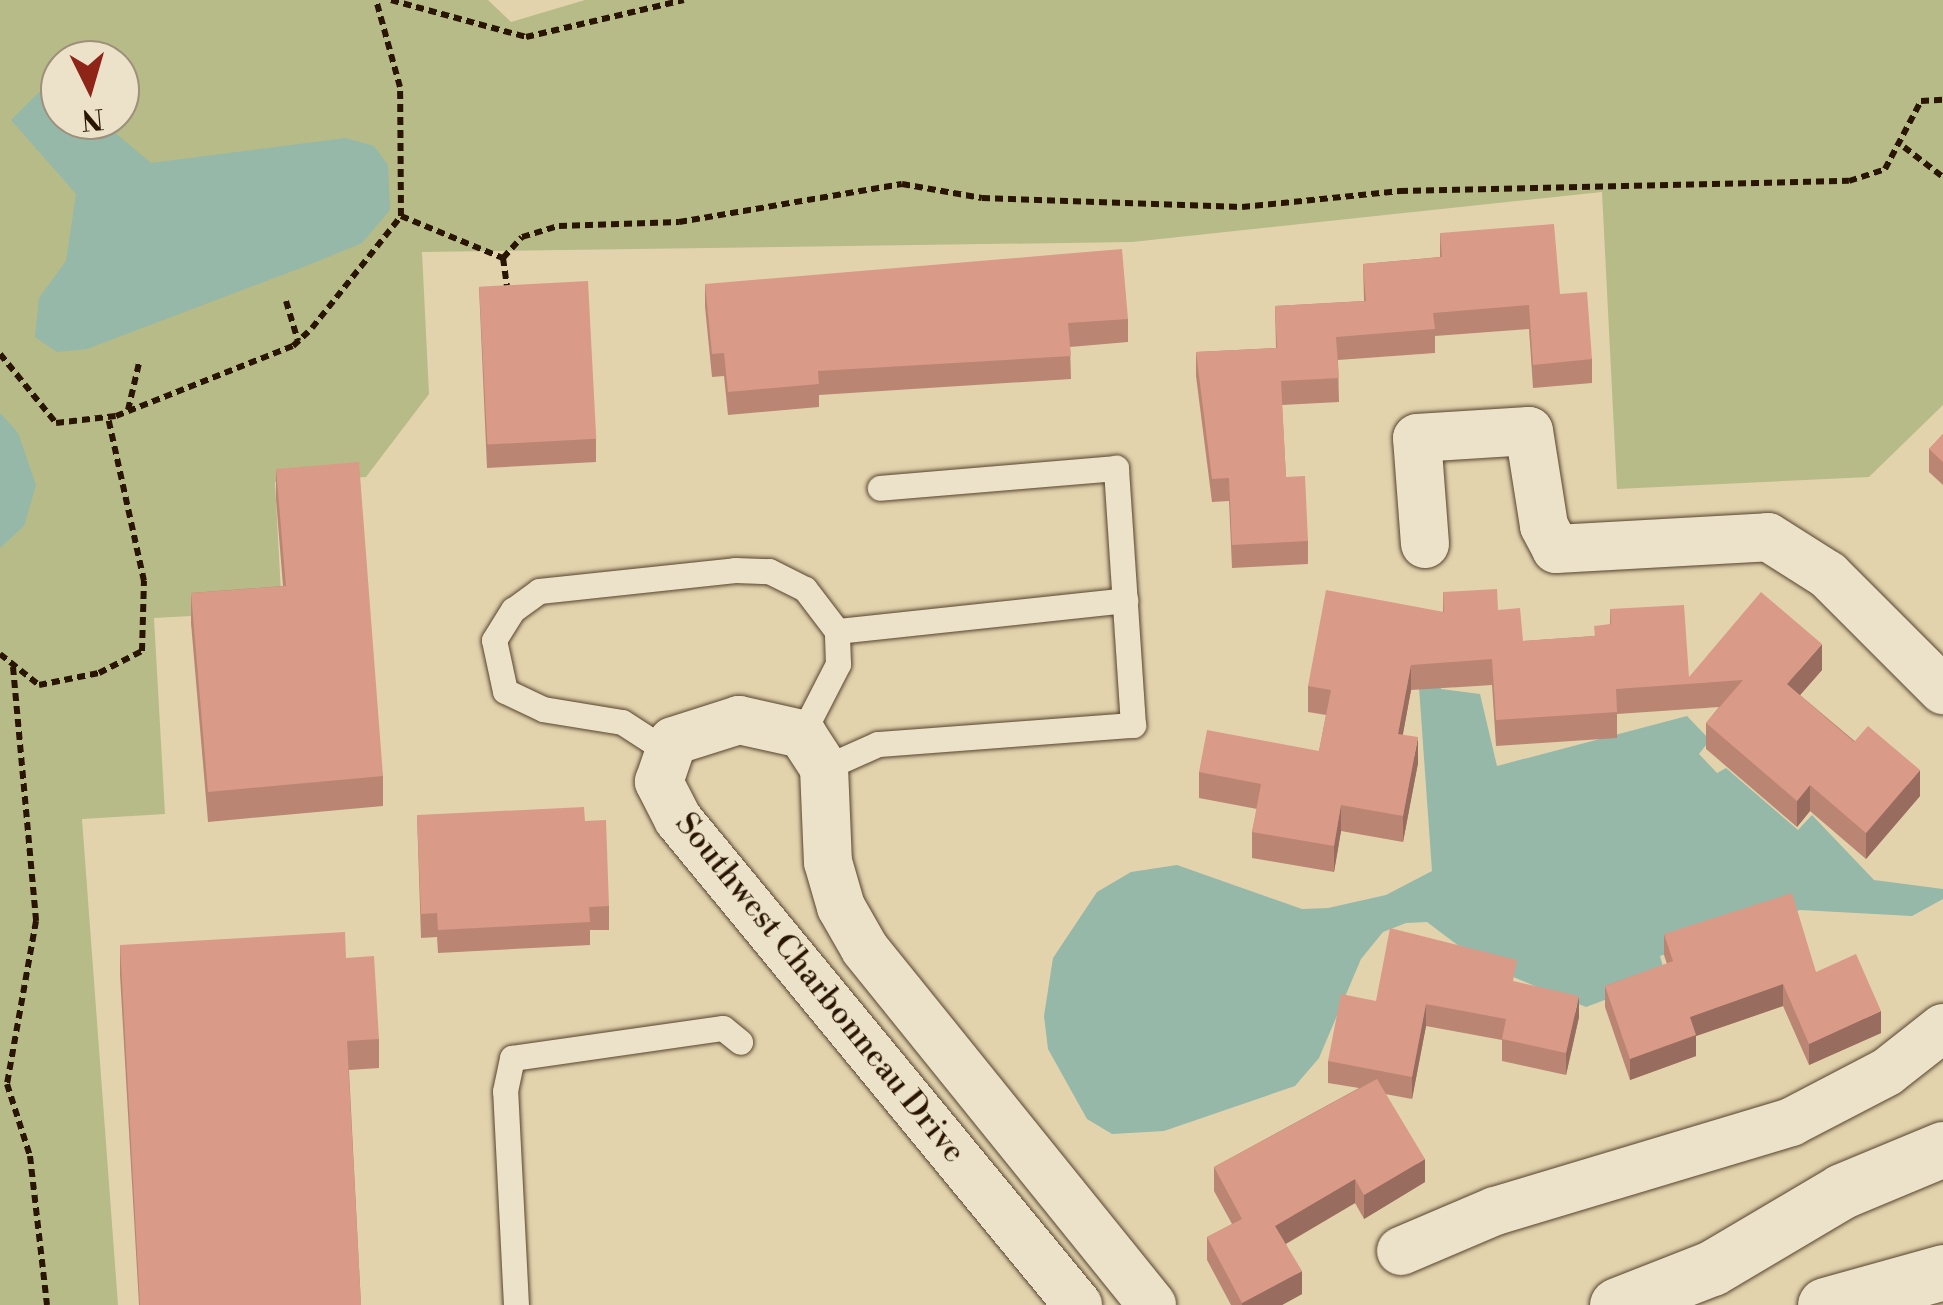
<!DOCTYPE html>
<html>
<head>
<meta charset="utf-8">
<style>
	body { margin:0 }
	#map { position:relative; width:1943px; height:1305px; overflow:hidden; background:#e2d3ad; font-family:"Libre Bodoni",serif }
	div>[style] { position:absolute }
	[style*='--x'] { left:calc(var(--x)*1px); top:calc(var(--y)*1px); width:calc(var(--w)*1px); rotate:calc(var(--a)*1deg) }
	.green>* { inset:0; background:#b6bb88 }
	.water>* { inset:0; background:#95b8a8 }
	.path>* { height:6px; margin-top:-3px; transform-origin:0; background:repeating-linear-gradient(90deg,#291502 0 8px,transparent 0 13px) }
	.roads { filter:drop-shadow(0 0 2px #57442d) drop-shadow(0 0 2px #57442d) }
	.lane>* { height:25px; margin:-12.5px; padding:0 12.5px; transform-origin:12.5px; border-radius:12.5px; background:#ece2ca }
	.street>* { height:48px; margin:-24px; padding:0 24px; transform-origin:24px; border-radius:24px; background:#ece2ca }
	.secondary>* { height:55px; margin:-27.5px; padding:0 27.5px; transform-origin:27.5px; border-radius:27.5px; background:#ece2ca }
	.wall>* { inset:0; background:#bb8574 }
	.shaded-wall>* { inset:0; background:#986c5e }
	.building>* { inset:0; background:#d99b87; transform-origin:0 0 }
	span { translate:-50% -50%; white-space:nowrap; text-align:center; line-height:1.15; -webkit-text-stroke:8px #ece2ca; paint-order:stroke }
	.street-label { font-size:32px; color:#291502 }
	.north { position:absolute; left:40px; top:40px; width:100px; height:100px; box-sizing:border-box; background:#ece2ca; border:2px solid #9e907a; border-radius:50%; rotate:175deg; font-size:28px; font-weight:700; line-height:40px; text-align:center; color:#291502 }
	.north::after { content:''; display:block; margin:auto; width:35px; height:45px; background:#8f2418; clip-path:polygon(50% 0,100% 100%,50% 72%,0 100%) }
</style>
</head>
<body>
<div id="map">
	<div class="green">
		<div style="clip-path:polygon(evenodd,0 0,488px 0,511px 22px,585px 0,1943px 0,1943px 405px,1869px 477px,1617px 489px,1602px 192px,1132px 242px,422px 252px,429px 394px,366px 477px,275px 482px,282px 611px,154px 618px,165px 814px,82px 819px,118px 1305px,0 1305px,0 0,60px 60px,120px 60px,120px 120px,60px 120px,60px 60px)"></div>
	</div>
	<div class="water">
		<div style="clip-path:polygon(60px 91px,60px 120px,100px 120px,151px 163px,346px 138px,374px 146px,388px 165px,390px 210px,362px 243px,311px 264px,87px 349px,57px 352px,35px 337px,39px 298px,66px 261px,76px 194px,11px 120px,39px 92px)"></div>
		<div style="clip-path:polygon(0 413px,18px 433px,36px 485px,24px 526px,0 548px)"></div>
		<div style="clip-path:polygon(1439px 643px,1441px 689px,1480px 694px,1497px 766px,1687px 716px,1710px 740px,1699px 754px,1717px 773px,1726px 768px,1798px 830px,1812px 815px,1874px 880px,1943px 889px,1943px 899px,1912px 916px,1800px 910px,1660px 956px,1666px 977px,1586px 1007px,1484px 965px,1427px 922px,1406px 923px,1383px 932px,1361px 959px,1319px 1058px,1295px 1086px,1164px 1131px,1112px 1134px,1087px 1119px,1048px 1049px,1044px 1016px,1053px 958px,1097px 892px,1131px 872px,1177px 865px,1302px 909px,1328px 908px,1386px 895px,1432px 871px,1418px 673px)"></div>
	</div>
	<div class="path">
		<div style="--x:391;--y:0;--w:140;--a:15.3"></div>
		<div style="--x:526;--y:37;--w:162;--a:-13.2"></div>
		<div style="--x:1904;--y:147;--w:49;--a:37.6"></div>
		<div style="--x:401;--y:216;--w:110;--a:22.4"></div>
		<div style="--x:503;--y:258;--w:28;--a:82"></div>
		<div style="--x:503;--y:258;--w:28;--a:-48"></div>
		<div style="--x:522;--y:237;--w:39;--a:-17"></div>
		<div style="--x:559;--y:226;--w:120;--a:-1.9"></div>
		<div style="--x:679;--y:222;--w:226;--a:-9.7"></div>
		<div style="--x:902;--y:184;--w:81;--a:9.9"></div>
		<div style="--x:982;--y:198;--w:260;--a:2"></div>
		<div style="--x:1242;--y:207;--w:159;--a:-5.8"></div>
		<div style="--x:1400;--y:191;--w:449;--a:-1.3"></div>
		<div style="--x:1849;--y:181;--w:38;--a:-18"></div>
		<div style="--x:1885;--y:169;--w:77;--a:-62.1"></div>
		<div style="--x:1921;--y:101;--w:22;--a:-3"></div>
		<div style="--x:286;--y:301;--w:42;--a:73.3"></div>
		<div style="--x:0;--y:354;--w:89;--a:50.9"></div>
		<div style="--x:56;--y:423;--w:60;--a:-6.7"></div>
		<div style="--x:116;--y:416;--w:190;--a:-21.6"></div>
		<div style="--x:293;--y:346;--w:26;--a:-43"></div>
		<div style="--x:312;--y:328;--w:143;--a:-51.5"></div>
		<div style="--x:401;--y:216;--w:129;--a:-90.4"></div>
		<div style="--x:400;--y:87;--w:90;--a:-105.4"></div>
		<div style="--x:128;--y:410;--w:48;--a:-76.8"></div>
		<div style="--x:0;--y:654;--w:50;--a:38.5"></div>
		<div style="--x:39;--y:685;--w:61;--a:-11.3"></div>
		<div style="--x:99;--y:673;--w:48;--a:-27.1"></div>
		<div style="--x:142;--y:651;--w:70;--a:-88.4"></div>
		<div style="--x:144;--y:581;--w:168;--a:-102.4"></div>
		<div style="--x:13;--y:667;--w:255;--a:84.8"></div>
		<div style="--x:36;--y:921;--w:166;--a:100.1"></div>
		<div style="--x:7;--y:1084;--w:76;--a:72.3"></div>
		<div style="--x:30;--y:1156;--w:150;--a:83.5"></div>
	</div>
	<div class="roads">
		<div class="lane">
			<div style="--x:802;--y:734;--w:79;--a:-62.8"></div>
			<div style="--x:838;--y:664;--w:33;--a:-92"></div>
			<div style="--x:670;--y:753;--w:57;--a:-147.1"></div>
			<div style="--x:622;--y:722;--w:80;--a:-170.7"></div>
			<div style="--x:543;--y:709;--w:42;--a:-154.7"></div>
			<div style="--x:505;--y:691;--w:52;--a:-102.2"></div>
			<div style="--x:494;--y:640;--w:36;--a:-58"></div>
			<div style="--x:513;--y:610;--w:32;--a:-36"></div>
			<div style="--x:539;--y:591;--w:197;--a:-6.1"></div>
			<div style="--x:735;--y:570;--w:34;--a:2"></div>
			<div style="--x:769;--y:571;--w:40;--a:26.6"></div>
			<div style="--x:805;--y:589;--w:53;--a:52.7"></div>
			<div style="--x:837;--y:631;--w:290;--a:-6.1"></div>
			<div style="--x:824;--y:768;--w:59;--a:-24"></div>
			<div style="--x:878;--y:744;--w:256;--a:-4.3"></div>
			<div style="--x:1133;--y:725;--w:258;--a:-93.8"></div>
			<div style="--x:1116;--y:468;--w:237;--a:175.2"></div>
			<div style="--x:516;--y:1305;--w:214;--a:-92.9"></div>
			<div style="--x:505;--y:1091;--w:34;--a:-78"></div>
			<div style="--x:512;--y:1058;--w:213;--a:-8.1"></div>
			<div style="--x:723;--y:1028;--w:22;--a:39"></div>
		</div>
		<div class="street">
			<div style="--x:1425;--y:544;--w:106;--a:-94.3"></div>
			<div style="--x:1417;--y:438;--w:112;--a:-3.6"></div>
			<div style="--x:1529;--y:431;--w:96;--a:81"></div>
			<div style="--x:1544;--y:526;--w:26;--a:62"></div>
			<div style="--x:1556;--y:549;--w:212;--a:-3.2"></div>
			<div style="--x:1768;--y:537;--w:71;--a:32.3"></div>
			<div style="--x:1828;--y:575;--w:163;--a:45"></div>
			<div style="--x:1401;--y:1251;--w:102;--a:-23.1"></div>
			<div style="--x:1495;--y:1211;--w:309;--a:-16.7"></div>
			<div style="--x:1791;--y:1122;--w:108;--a:-27.5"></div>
			<div style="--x:1887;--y:1072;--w:71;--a:-38.2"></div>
			<div style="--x:1078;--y:1305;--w:629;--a:-129.46"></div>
			<div style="--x:678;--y:819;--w:42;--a:-117.2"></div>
			<div style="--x:659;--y:782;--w:43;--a:-71.1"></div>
			<div style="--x:673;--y:741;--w:69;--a:-17.7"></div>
			<div style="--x:739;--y:720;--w:65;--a:12.5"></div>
			<div style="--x:802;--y:734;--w:40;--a:57.1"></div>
			<div style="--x:824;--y:768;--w:94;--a:87.6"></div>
			<div style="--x:828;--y:862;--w:47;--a:73.9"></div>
			<div style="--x:841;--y:907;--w:48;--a:60.3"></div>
			<div style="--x:865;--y:949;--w:457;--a:51.1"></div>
		</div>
		<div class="secondary">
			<div style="--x:1617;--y:1305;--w:102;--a:-21.3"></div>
			<div style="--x:1712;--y:1268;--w:151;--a:-30.6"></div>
			<div style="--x:1842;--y:1191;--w:109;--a:-22.6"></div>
			<div style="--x:1825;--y:1305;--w:123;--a:-15.6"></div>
		</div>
	</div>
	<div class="wall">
		<div style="clip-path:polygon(1440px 233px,1560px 294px,1592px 359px,1592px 383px,1533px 388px,1529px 329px,1435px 336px,1435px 353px,1338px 360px,1339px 402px,1282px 405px,1286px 477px,1308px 541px,1308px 564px,1232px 568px,1229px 501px,1212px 502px,1196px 376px,1196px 352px,1276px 348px,1275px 306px,1364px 301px,1363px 264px,1440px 257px)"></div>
		<div style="clip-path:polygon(705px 284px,1128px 319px,1128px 342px,1070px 347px,1071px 379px,819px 395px,819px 407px,728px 415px,724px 376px,712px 377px,705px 307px)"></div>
		<div style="clip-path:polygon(479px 287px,596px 439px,596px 462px,487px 468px)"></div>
		<div style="clip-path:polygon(1943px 434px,1943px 485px,1929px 472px,1929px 449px)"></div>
		<div style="clip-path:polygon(276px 469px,383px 776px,383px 806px,208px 822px,191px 623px,191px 593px,283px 586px,276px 499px)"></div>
		<div style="clip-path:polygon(1443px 592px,1498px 610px,1523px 641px,1594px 636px,1610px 624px,1610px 609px,1689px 677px,1822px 670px,1800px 695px,1920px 796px,1866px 859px,1810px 811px,1797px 827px,1706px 749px,1706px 723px,1719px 707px,1617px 714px,1617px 738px,1496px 746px,1492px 685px,1411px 690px,1403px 734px,1418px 763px,1403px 842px,1341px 831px,1334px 872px,1252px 858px,1252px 832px,1257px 809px,1199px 798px,1199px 772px,1319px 751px,1326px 715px,1308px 712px,1308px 686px,1443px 612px)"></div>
		<div style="clip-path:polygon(417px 815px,585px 821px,609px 906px,609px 930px,590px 930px,590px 945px,438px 953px,437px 937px,421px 938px)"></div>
		<div style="clip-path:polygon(1664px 934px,1816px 972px,1881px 1033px,1809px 1065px,1783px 1006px,1696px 1036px,1696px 1056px,1630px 1080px,1605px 1007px,1605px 986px,1667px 964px,1664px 955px)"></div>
		<div style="clip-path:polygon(120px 945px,346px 958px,379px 1039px,379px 1068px,349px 1070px,361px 1305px,139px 1305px,120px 975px)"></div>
		<div style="clip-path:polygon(1517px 982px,1579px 1017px,1566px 1075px,1502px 1061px,1502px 1040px,1426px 1026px,1412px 1099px,1385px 1094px,1425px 1182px,1364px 1219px,1355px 1203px,1286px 1244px,1302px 1294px,1282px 1305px,1231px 1305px,1207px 1260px,1207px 1237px,1232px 1224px,1214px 1191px,1214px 1167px,1359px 1088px,1328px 1083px,1328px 1061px,1376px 1001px)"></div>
	</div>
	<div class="shaded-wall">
		<div style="clip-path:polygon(1822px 644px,1822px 670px,1787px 710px,1787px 684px)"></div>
		<div style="clip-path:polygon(1411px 665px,1411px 690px,1398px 760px,1398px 734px)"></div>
		<div style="clip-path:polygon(1418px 737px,1418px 763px,1403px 842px,1403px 816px)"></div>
		<div style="clip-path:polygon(1920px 770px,1920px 796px,1866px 859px,1866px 833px)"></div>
		<div style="clip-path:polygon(1810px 785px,1810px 811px,1797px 827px,1797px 801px)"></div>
		<div style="clip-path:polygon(1341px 805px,1341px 831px,1334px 872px,1334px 846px)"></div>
		<div style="clip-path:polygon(1783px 984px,1783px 1006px,1696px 1036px,1696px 1056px,1630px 1080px,1630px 1059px,1690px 1017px)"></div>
		<div style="clip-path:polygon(1579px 996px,1579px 1017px,1566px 1075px,1566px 1053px)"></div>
		<div style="clip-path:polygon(1426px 1004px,1426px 1026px,1412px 1099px,1412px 1077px)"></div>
		<div style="clip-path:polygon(1881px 1011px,1881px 1033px,1809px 1065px,1809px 1044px)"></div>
		<div style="clip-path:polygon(1425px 1159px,1425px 1182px,1364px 1219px,1364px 1195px)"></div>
		<div style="clip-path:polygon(1355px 1179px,1355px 1203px,1275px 1250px,1275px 1226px)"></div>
		<div style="clip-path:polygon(1302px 1271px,1302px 1294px,1282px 1305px,1242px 1305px,1242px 1303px)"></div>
	</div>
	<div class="building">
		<div style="clip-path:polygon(1554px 224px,1560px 294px,1587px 292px,1592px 359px,1533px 365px,1529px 305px,1433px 313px,1435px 329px,1336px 337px,1339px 378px,1281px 381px,1286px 477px,1305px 476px,1308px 541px,1232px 545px,1229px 478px,1212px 479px,1196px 352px,1277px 348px,1275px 306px,1366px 301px,1363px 264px,1442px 257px,1440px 233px)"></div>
		<div style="clip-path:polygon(1122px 249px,1128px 319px,1068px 323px,1071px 356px,818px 371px,819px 384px,728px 392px,724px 353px,712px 354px,705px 284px)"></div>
		<div style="left:588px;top:281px;width:158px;height:109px;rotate:87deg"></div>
		<div style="clip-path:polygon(1943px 434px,1943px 462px,1929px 449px)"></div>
		<div style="clip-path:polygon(359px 462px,383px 776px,208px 792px,191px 593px,286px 586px,276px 469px)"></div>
		<div style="clip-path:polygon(1497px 589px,1498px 610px,1520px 608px,1523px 641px,1595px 636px,1594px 626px,1611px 624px,1610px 609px,1684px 605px,1689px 677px,1761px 592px,1822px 644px,1787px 684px,1854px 742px,1868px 726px,1920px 770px,1866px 833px,1810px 785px,1797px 801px,1706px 723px,1743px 680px,1616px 689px,1617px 712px,1496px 720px,1492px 659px,1411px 665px,1398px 734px,1418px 737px,1403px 816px,1341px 805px,1334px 846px,1252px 832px,1261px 784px,1199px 772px,1207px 730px,1319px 751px,1331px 690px,1308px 686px,1326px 590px,1444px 612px,1443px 592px)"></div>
		<div style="clip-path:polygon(584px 807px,585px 821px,606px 820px,609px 906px,589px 907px,590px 922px,438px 930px,437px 913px,421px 914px,417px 815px)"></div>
		<div style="clip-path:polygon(1792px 893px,1816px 972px,1856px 954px,1881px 1011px,1809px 1044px,1783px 984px,1690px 1017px,1696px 1035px,1630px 1059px,1605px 986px,1673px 961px,1664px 934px)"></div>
		<div style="clip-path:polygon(1390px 928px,1517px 960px,1513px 981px,1579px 996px,1566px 1053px,1502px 1039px,1506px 1019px,1426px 1004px,1412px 1077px,1328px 1061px,1341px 994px,1376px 1001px)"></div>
		<div style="clip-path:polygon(345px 932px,346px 958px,374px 956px,379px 1039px,347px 1041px,361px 1305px,140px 1305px,120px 945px)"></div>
		<div style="clip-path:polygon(1377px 1079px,1425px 1159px,1364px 1195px,1355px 1179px,1275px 1226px,1302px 1271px,1242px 1303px,1207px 1237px,1242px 1219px,1214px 1167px)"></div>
	</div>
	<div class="street-label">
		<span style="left:820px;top:988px;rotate:51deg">Southwest Charbonneau Drive</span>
	</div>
	<div class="north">N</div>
</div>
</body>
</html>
